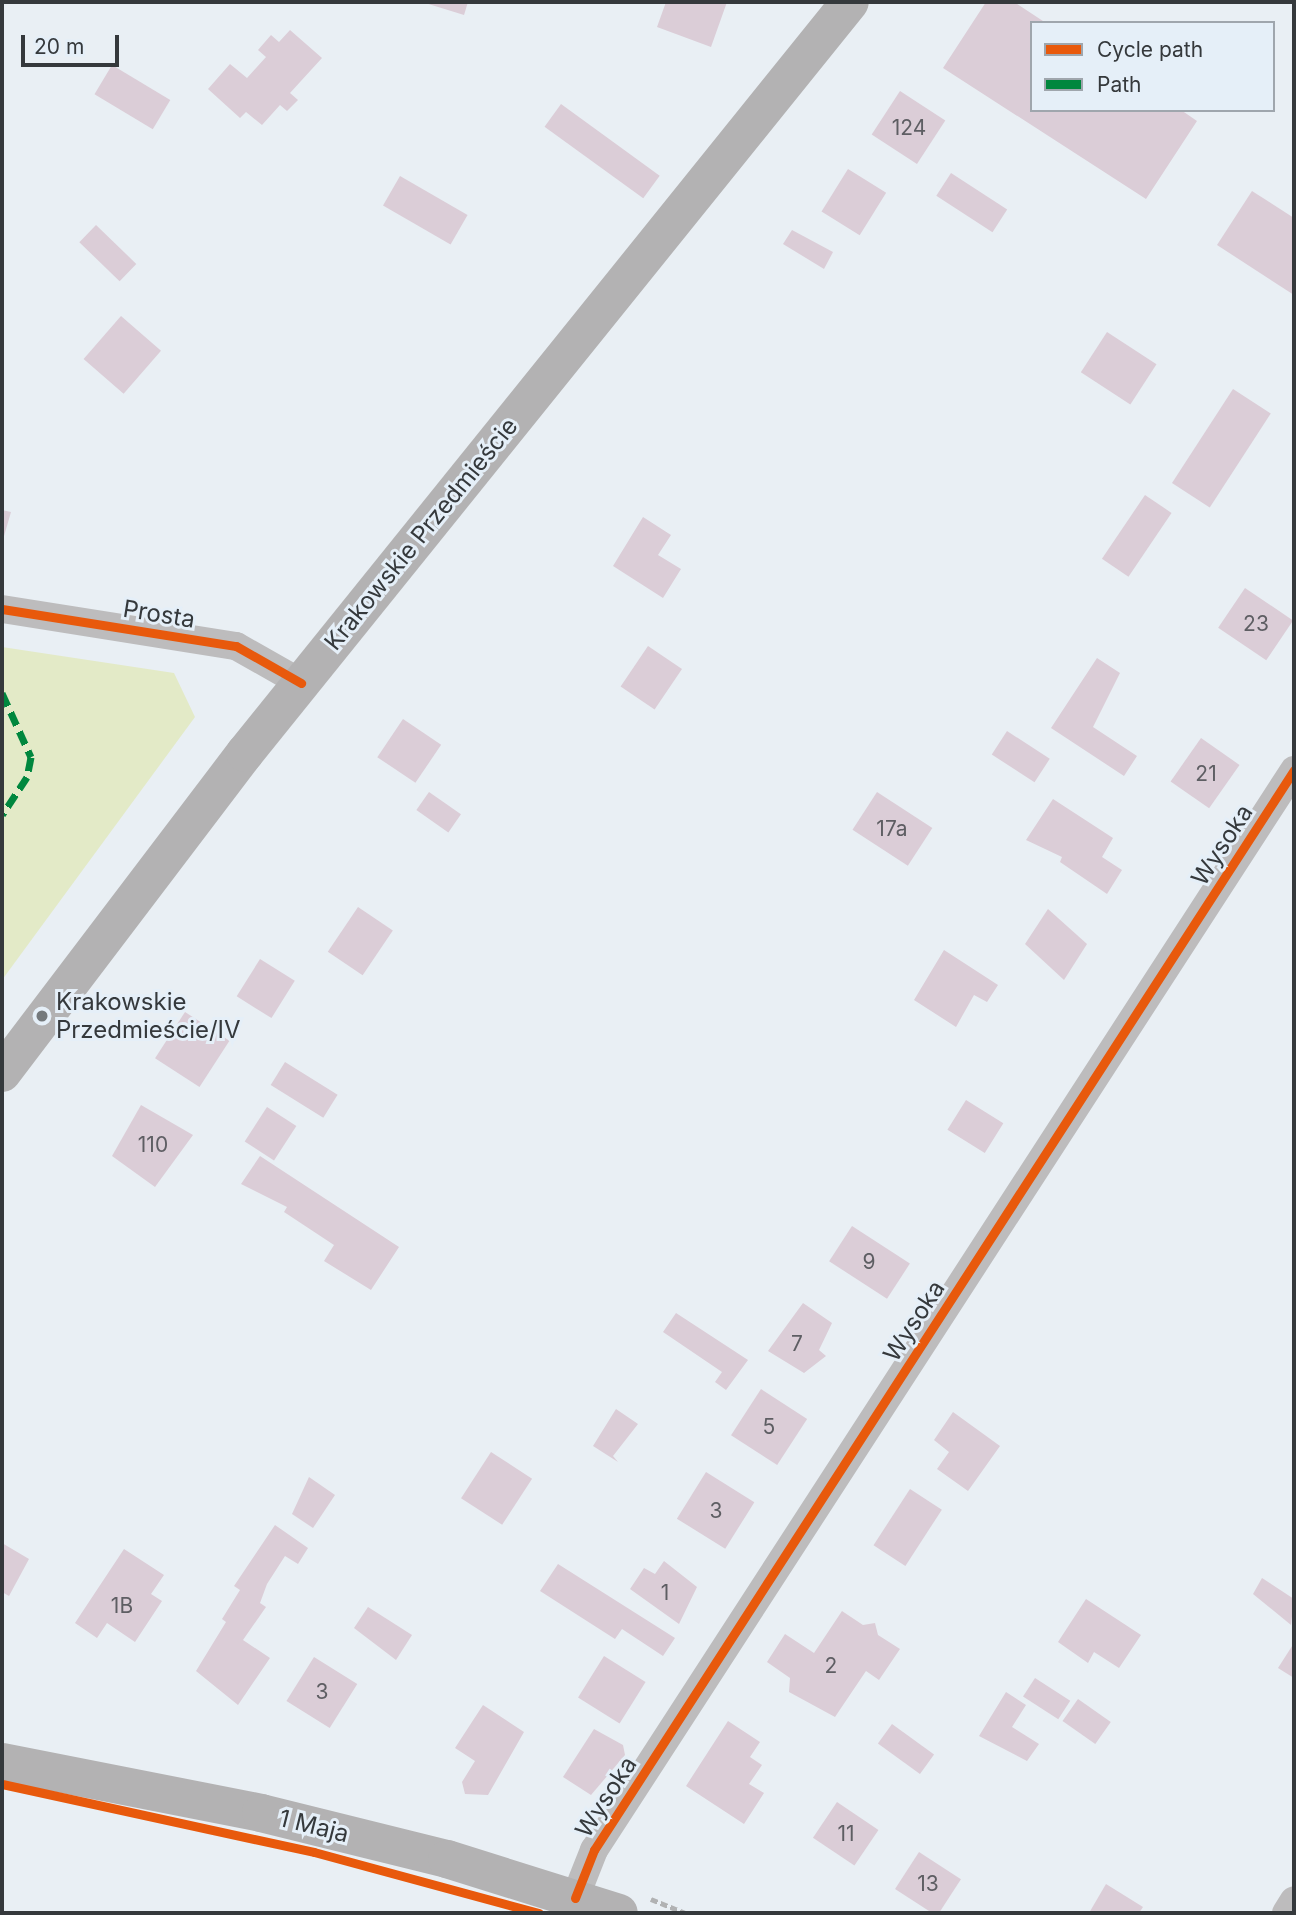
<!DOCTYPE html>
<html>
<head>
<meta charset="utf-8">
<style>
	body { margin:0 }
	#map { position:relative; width:1296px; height:1915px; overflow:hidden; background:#e9eff4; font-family:Inter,sans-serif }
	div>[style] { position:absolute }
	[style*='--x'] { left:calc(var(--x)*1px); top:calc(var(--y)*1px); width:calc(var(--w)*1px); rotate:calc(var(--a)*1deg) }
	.green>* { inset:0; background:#e3eac7 }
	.building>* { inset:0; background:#dbcdd7; transform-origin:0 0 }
	.path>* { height:4.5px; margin-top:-2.25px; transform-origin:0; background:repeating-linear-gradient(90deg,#b1b2b3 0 7px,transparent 0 10.5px) }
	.minor>* { height:28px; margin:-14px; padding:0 14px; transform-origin:14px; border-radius:14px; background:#bdbcbd }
	.secondary>* { height:38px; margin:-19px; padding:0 19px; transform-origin:19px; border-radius:19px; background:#b3b2b3 }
	.quiet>* { height:7px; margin-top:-3.5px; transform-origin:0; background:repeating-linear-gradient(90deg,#00873e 0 14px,transparent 0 21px) }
	.cycleway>* { height:9px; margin:-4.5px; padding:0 4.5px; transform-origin:4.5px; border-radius:4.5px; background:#e8590c }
	.dots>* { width:19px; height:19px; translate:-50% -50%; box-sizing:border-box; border:4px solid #e5eff8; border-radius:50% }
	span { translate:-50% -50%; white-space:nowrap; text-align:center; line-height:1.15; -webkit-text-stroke:6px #e5eff8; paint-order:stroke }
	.number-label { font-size:21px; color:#5e5e63 }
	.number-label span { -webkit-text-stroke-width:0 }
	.street-label { font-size:24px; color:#35393c }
	.poi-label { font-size:24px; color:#35393c }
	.left { translate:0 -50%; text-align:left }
	.frame { position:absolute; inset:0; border:4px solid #35393c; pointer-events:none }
	.legend { position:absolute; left:1030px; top:21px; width:245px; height:91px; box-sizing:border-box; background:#e5eff8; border:2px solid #9fa6ad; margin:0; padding:9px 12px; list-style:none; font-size:21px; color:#35393c }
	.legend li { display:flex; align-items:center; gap:14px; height:35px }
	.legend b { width:35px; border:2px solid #9fa6ad }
	.scale { position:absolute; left:21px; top:35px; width:98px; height:32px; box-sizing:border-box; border:4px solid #35393c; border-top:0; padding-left:9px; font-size:21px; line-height:24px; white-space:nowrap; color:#35393c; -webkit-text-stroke:5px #e5eff8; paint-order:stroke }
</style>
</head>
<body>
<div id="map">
	<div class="green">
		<div style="clip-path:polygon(2px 647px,174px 673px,195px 717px,2px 980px)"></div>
	</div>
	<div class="building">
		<div style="clip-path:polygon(422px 2px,468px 2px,464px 15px)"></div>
		<div style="clip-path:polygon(666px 2px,727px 2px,711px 47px,657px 27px)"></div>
		<div style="clip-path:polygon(986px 2px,1014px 2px,1046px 23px,1032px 23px,1032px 110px,1181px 110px,1197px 121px,1146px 199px,943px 68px)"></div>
		<div style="clip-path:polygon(290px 30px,322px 58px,290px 93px,298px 100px,287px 111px,280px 105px,262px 125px,246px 112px,240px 118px,208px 89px,230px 64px,247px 78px,266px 57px,258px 50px,271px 35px,279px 42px)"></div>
		<div style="left:112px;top:65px;width:68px;height:34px;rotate:31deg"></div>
		<div style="left:900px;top:91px;width:54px;height:52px;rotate:33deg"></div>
		<div style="left:561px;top:104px;width:122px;height:28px;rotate:36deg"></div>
		<div style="left:848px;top:169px;width:45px;height:50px;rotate:32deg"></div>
		<div style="left:951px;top:173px;width:67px;height:27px;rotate:33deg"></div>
		<div style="left:400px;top:176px;width:78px;height:34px;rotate:30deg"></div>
		<div style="clip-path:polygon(1252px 191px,1294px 218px,1294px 295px,1217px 245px)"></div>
		<div style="left:96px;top:225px;width:56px;height:24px;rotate:44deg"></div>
		<div style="clip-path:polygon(792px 230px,833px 252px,824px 269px,783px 244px)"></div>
		<div style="left:121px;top:316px;width:53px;height:57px;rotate:41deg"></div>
		<div style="left:1107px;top:332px;width:59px;height:48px;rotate:33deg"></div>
		<div style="left:1233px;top:389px;width:45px;height:112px;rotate:33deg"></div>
		<div style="left:1145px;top:495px;width:32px;height:77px;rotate:34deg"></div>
		<div style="clip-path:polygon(2px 510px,11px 512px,2px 543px)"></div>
		<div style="clip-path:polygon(643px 517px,671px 535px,658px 555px,681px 569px,663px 598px,613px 566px)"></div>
		<div style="left:1245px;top:588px;width:58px;height:48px;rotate:34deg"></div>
		<div style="left:648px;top:646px;width:41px;height:49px;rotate:34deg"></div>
		<div style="clip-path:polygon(1097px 658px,1120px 673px,1093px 727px,1137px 756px,1124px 776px,1051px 728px)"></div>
		<div style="left:403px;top:719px;width:46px;height:46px;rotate:34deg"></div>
		<div style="left:1007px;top:731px;width:51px;height:28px;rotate:33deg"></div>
		<div style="left:1201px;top:738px;width:47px;height:53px;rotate:35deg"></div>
		<div style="left:429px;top:792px;width:39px;height:22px;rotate:35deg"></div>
		<div style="left:877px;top:792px;width:66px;height:45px;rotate:33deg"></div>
		<div style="clip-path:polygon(1053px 799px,1113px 838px,1102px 857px,1122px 870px,1107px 894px,1060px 862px,1062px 857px,1026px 840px)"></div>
		<div style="left:358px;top:907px;width:42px;height:54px;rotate:34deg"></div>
		<div style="clip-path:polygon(1048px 909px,1087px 944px,1064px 980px,1025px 944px)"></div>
		<div style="clip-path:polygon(944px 950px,998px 985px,987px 1002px,974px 995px,956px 1027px,914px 1000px)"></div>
		<div style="left:260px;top:959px;width:41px;height:44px;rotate:32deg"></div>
		<div style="left:185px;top:1012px;width:53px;height:55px;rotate:33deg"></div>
		<div style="left:285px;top:1062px;width:62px;height:27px;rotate:32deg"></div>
		<div style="left:966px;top:1100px;width:44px;height:35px;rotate:32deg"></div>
		<div style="clip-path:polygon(141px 1105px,193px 1135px,155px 1187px,112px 1156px)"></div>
		<div style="left:267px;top:1107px;width:35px;height:41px;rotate:33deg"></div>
		<div style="clip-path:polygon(260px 1156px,399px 1247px,371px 1290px,324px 1261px,334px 1245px,284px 1212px,287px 1207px,241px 1184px)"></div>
		<div style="left:852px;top:1226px;width:69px;height:42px;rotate:33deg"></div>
		<div style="clip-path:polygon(803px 1303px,832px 1323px,819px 1350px,826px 1356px,804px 1373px,768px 1351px)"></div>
		<div style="clip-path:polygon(676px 1313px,748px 1360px,726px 1390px,715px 1382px,722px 1372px,663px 1332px)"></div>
		<div style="left:761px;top:1389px;width:55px;height:55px;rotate:33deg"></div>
		<div style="clip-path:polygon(616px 1409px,638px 1424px,613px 1456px,618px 1462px,593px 1446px)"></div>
		<div style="clip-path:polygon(953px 1412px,1000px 1446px,968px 1491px,937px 1469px,949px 1452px,934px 1440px)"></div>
		<div style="left:491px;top:1452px;width:49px;height:55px;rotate:33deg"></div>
		<div style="left:706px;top:1472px;width:57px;height:55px;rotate:32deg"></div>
		<div style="clip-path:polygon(309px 1477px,335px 1495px,313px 1528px,292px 1514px)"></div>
		<div style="left:910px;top:1489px;width:38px;height:67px;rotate:33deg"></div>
		<div style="clip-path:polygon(275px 1525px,308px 1548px,298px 1564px,285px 1556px,267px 1584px,260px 1603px,266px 1607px,243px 1640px,270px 1658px,238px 1705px,196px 1671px,226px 1622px,222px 1619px,240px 1590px,234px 1586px)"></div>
		<div style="clip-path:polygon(2px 1543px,29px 1559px,9px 1596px,2px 1592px)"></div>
		<div style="clip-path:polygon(124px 1549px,164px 1575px,151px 1594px,162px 1601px,135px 1642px,107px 1623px,97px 1638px,75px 1623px)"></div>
		<div style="clip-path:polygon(664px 1561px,697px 1587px,679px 1624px,630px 1589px,644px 1568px,655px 1574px)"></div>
		<div style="clip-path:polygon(558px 1564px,675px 1638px,663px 1656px,622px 1629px,615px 1639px,540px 1591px)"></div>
		<div style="clip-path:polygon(1262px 1578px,1294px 1599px,1291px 1625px,1253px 1594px)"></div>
		<div style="clip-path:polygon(1086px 1599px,1141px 1635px,1119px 1668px,1094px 1652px,1088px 1663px,1058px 1642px)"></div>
		<div style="clip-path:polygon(368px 1607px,412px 1635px,396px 1660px,354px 1628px)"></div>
		<div style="clip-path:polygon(842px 1611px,863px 1625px,875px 1623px,878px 1635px,900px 1649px,879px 1680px,866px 1671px,835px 1717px,789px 1692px,790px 1678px,767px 1662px,785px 1634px,814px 1653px)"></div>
		<div style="clip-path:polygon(1294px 1643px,1294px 1678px,1278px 1668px)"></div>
		<div style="left:604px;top:1656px;width:49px;height:49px;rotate:32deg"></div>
		<div style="left:314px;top:1657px;width:51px;height:52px;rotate:32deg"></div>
		<div style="left:1035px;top:1678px;width:42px;height:22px;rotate:33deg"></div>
		<div style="clip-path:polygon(1006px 1692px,1026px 1705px,1012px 1727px,1039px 1744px,1027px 1761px,979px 1736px)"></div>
		<div style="left:1078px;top:1699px;width:40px;height:27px;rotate:35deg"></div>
		<div style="clip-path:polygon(483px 1705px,524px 1732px,488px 1795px,465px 1794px,462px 1782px,475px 1761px,455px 1748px)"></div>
		<div style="clip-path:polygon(728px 1721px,760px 1742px,750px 1757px,762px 1765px,749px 1784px,764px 1793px,744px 1824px,686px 1786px)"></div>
		<div style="left:892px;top:1724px;width:52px;height:24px;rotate:36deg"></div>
		<div style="clip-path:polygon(594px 1729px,623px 1745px,625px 1755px,591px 1795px,563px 1777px)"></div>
		<div style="left:837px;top:1802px;width:50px;height:43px;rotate:34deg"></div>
		<div style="left:919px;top:1852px;width:50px;height:44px;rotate:33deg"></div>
		<div style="clip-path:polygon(1106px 1884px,1143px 1907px,1139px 1913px,1089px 1913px)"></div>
	</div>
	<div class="path">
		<div style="--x:651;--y:1899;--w:38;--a:22"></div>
	</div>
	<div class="minor">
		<div style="--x:2;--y:609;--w:237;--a:9"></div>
		<div style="--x:236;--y:646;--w:75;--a:29.6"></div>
		<div style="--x:575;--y:1898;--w:52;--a:-68.4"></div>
		<div style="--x:594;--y:1850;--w:1287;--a:-57.05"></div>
		<div style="--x:1286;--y:1913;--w:15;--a:-58"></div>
	</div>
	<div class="secondary">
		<div style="--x:2;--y:1073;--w:402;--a:-52.8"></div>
		<div style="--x:245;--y:753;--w:964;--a:-51.15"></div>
		<div style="--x:2;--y:1762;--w:264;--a:11.1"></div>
		<div style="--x:261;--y:1813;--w:192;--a:13.9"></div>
		<div style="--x:447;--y:1859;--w:180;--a:17.4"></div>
	</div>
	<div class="quiet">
		<div style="--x:2;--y:693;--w:70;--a:65.6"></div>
		<div style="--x:31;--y:757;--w:20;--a:101"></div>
		<div style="--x:27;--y:777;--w:45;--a:123.3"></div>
	</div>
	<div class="cycleway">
		<div style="--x:2;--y:609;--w:237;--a:9"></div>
		<div style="--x:236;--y:646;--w:75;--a:29.6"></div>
		<div style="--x:2;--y:1784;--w:319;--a:12.3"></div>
		<div style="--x:314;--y:1852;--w:233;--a:15.2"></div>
		<div style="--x:575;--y:1898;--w:52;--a:-68.4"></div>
		<div style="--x:594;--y:1850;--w:1287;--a:-57.05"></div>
	</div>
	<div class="dots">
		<div style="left:42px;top:1016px;background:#74797c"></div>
	</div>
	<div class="number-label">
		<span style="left:909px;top:128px">124</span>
		<span style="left:1256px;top:624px">23</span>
		<span style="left:1206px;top:774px">21</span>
		<span style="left:892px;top:829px">17a</span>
		<span style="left:153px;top:1145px">110</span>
		<span style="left:869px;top:1262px">9</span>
		<span style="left:797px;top:1344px">7</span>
		<span style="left:769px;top:1427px">5</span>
		<span style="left:716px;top:1511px">3</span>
		<span style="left:665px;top:1593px">1</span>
		<span style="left:122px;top:1606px">1B</span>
		<span style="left:831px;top:1666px">2</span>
		<span style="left:322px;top:1692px">3</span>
		<span style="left:846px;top:1834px">11</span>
		<span style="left:928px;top:1884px">13</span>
	</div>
	<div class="street-label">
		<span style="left:421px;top:534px;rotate:-51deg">Krakowskie Przedmieście</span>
		<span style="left:159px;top:614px;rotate:9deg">Prosta</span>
		<span style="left:1222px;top:845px;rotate:-57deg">Wysoka</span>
		<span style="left:914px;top:1321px;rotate:-57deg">Wysoka</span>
		<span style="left:606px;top:1797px;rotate:-57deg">Wysoka</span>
		<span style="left:314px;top:1826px;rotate:14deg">1 Maja</span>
	</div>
	<div class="poi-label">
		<span class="left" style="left:56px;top:1016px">Krakowskie<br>Przedmieście/IV</span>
	</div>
	<div class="frame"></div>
	<ul class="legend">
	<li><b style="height:9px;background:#e8590c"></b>Cycle path</li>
	<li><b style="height:9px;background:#00873e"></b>Path</li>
	</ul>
	<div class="scale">20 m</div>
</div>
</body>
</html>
